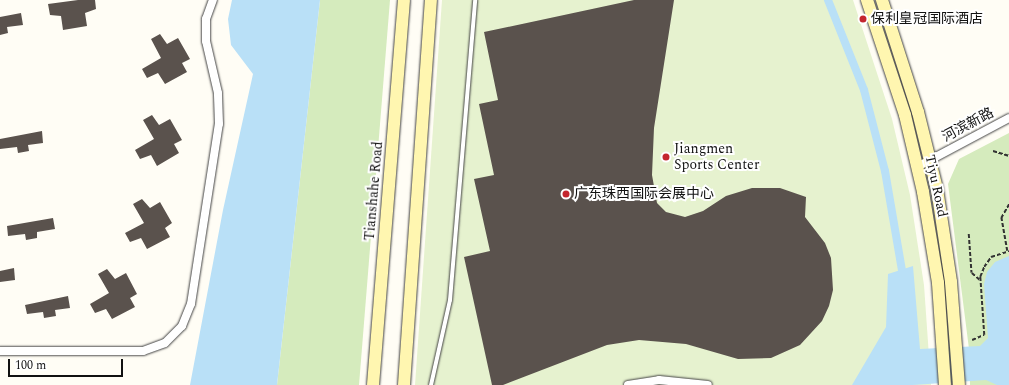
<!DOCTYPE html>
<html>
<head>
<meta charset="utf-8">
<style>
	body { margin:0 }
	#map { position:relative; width:1009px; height:385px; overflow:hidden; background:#fffdf5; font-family:Spectral,"Noto Sans SC",serif }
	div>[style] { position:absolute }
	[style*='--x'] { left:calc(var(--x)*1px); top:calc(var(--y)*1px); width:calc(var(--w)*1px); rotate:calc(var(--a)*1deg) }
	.green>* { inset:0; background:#d5ebbd }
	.pitch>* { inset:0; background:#e6f2cf }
	.water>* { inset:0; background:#b9e0f7 }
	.canal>* { height:8px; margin:-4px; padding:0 4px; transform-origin:4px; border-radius:4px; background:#b9e0f7 }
	.building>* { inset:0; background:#5a524d }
	.path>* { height:1.5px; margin-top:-0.75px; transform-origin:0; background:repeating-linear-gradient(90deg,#333 0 4px,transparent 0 6px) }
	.roads { filter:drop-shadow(0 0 1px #444) drop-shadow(0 0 1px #444) }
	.lane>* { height:4px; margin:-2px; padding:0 2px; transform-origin:2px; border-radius:2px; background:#fff }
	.street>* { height:8px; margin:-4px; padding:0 4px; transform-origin:4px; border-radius:4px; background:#fff }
	.secondary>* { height:12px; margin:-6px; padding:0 6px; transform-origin:6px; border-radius:6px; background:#fff6b0 }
	.dots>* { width:11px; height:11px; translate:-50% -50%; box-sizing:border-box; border:2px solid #fff; border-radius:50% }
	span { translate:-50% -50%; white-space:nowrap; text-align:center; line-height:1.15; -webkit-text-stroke:4px #fff; paint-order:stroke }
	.poi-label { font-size:14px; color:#111 }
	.left { translate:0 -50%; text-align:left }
	.street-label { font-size:14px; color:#111 }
	.scale { position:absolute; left:8px; top:359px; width:115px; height:18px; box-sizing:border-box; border:2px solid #111; border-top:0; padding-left:5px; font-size:12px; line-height:14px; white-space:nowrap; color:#111; -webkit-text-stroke:3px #fff; paint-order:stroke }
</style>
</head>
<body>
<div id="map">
	<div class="green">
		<div style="clip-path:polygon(320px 0,390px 0,359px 385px,277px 385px)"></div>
		<div style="clip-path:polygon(1009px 133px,1009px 385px,970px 385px,969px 349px,948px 184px,959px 159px)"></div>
	</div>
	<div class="pitch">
		<div style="clip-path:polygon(442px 0,853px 0,892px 119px,910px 195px,924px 285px,931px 385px,415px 385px)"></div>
	</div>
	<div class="water">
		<div style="clip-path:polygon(232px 0,320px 0,277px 385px,190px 385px,223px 210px,253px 74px,231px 45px,228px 19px)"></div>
		<div style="clip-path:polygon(1009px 256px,1009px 385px,997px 385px,986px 380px,913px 385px,852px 385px,886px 327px,888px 274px,913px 266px,920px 349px,980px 346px,988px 338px,984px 284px,987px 272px,995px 262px)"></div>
	</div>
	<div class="canal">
		<div style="--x:828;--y:0;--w:97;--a:68.2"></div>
		<div style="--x:864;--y:90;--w:84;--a:75.5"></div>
		<div style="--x:885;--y:171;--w:100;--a:80.3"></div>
	</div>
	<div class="building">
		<div style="clip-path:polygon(78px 0,95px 0,96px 9px,85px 13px,87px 26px,63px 30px,61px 16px,50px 15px,48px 4px)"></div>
		<div style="clip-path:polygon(634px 0,674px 0,654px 128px,652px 175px,657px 203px,666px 212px,685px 217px,703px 211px,726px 196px,752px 188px,780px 188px,806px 197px,805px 217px,825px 243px,831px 258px,833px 290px,829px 306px,822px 321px,800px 345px,771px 358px,738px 359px,686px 344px,639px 340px,607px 345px,503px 385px,492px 385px,464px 257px,490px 251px,474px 179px,494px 175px,479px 104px,498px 100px,484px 32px)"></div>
		<div style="clip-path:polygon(21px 13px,23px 25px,7px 27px,8px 33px,0 35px,0 17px)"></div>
		<div style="clip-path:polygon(160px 34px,167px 44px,178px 38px,190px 59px,182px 63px,187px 72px,165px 84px,158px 73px,147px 78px,142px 69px,161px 58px,151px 39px)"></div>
		<div style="clip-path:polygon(152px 115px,159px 125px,170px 119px,182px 140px,174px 144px,179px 153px,157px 166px,151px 155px,140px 159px,135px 150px,154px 139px,143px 120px)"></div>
		<div style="clip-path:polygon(42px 131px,43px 143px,28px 145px,29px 151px,18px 153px,17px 147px,0 149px,0 139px)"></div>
		<div style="clip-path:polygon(142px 199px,150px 208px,160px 202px,172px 223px,165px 228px,170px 237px,147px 249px,141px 238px,130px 242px,125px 233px,144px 223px,133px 204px)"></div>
		<div style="clip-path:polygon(53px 218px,55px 229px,37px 232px,37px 238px,26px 240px,25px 234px,8px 236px,7px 226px)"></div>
		<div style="clip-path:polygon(14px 268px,15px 280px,0 282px,0 271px)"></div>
		<div style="clip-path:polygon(107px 269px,115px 279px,126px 273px,137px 294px,130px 298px,135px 307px,112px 319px,106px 309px,95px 313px,90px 304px,109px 293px,98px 274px)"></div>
		<div style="clip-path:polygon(68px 296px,70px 308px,55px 310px,56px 316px,44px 318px,43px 312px,27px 314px,25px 305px)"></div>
	</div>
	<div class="path">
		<div style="--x:993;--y:151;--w:17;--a:17"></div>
		<div style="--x:969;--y:234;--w:39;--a:86"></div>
		<div style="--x:972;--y:273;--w:11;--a:41"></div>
		<div style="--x:1007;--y:251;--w:34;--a:-100"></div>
		<div style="--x:1001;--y:218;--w:16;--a:-60"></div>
		<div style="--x:972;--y:340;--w:13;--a:-23"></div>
		<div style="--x:984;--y:335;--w:58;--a:-93.9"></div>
		<div style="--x:980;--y:277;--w:11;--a:-68"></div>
		<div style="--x:984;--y:267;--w:12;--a:-55"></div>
		<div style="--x:991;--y:257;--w:19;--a:-18"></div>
	</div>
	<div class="roads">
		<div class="lane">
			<div style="--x:431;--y:385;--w:87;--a:-77.4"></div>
			<div style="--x:450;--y:300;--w:301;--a:-85.2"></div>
		</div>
		<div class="street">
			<div style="--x:917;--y:167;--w:104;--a:-28"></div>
			<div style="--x:0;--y:351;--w:143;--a:0"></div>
			<div style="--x:143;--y:351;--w:23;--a:-20"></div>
			<div style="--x:165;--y:343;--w:24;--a:-45"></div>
			<div style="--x:182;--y:326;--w:24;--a:-68"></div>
			<div style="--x:191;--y:304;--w:182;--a:-81.2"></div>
			<div style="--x:219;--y:124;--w:31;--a:-92"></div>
			<div style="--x:218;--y:93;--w:53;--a:-103"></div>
			<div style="--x:206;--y:41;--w:22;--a:-90"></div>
			<div style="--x:206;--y:19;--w:20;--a:-70"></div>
			<div style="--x:628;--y:385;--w:31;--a:-9"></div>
			<div style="--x:659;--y:380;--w:49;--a:5.8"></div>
		</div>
		<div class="secondary">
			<div style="--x:867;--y:0;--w:121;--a:71.7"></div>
			<div style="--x:905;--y:115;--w:79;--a:76.8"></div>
			<div style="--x:923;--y:192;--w:92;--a:80.6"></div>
			<div style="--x:938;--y:283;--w:102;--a:86.1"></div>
			<div style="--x:882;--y:0;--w:118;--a:72.2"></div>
			<div style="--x:918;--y:112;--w:79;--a:76.1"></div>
			<div style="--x:937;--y:189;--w:94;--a:81.4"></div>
			<div style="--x:951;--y:282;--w:103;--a:85.6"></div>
			<div style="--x:373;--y:385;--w:386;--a:-85.4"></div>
			<div style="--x:404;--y:385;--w:386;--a:-86"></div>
		</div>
	</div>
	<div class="dots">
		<div style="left:863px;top:19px;background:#c4262e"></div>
		<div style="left:666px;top:157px;background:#c4262e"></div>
		<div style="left:566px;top:194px;background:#c4262e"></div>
	</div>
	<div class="poi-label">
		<span class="left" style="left:871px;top:19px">保利皇冠国际酒店</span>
		<span class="left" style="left:674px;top:157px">Jiangmen<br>Sports Center</span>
		<span class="left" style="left:574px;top:194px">广东珠西国际会展中心</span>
	</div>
	<div class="street-label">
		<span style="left:968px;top:125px;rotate:-28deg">河滨新路</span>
		<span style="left:936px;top:186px;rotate:78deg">Tiyu Road</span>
		<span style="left:374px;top:191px;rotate:-85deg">Tianshahe Road</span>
	</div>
	<div class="scale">100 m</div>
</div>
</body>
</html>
